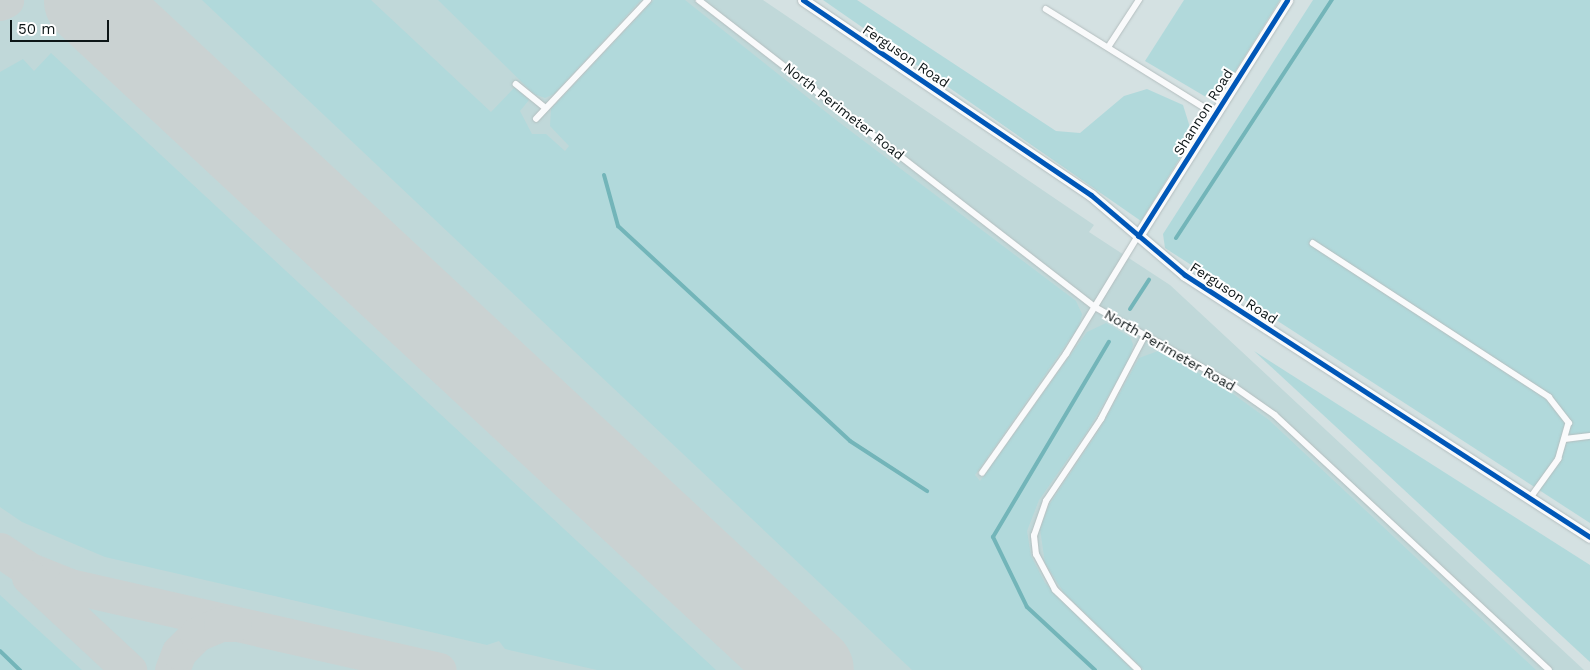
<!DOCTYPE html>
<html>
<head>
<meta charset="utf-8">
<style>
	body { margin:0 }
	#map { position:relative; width:1590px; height:670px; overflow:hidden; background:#d4e1e2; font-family:"Work Sans",sans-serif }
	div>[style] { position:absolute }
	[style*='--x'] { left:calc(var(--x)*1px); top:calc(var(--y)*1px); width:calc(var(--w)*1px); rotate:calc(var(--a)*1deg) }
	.built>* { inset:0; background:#c0d8d9 }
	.green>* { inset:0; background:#b1d9db }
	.stream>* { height:4px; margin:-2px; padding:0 2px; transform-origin:2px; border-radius:2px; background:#73b5b9 }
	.taxiway>* { height:35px; margin:-17.5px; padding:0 17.5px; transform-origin:17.5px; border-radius:17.5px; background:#cad2d2 }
	.runway>* { height:89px; margin:-44.5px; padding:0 44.5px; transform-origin:44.5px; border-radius:44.5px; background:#cad2d2 }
	.roads { filter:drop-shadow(0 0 1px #b4bebf) drop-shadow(0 0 1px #b4bebf) }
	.service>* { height:5.5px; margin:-2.75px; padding:0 2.75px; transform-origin:2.75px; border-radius:2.75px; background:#f9fafb }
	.minor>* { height:11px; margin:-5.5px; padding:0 5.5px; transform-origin:5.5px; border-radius:5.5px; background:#f9fafb }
	.cycleway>* { height:5px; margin:-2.5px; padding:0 2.5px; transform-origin:2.5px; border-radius:2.5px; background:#0057b8 }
	span { translate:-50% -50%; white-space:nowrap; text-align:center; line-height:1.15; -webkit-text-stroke:4px #fff; paint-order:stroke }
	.street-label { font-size:14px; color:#0d1617 }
	.scale { position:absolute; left:10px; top:20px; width:99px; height:22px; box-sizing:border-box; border:2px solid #0d1617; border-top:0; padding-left:6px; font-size:15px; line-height:18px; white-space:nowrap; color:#0d1617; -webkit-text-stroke:4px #fff; paint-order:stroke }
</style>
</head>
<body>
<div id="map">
	<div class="built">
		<div style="clip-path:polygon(0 0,763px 0,1094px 225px,1089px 232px,1170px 285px,1584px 670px,0 670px)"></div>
	</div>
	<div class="green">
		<div style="clip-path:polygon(202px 0,371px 0,491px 112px,515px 87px,529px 100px,520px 111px,532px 134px,546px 134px,565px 151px,569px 146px,550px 126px,551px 109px,654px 0,685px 0,836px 120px,1076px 301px,1082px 314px,1079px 326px,975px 475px,980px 481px,1087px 332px,1106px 323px,1130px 337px,1133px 344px,1130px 359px,1088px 430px,1039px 500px,1027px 531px,1031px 556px,1045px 583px,1133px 670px,912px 670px)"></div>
		<div style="clip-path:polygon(438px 0,641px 0,554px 94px,545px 98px,534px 94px)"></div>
		<div style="clip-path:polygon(823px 0,857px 0,1056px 131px,1080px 133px,1124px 96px,1147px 89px,1183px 105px,1193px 137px,1141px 221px)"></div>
		<div style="clip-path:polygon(1184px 0,1280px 0,1228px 83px,1206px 97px,1145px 61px)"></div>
		<div style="clip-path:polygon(1313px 0,1590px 0,1590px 523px,1165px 248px,1163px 234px)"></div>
		<div style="clip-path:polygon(51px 53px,161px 155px,716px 670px,597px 670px,505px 649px,499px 641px,487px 645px,105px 557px,22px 522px,0 507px,0 72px,23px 59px,34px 71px)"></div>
		<div style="clip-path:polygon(1158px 351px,1222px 386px,1269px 420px,1536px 670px,1144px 670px,1064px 593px,1045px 563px,1040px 529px,1049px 505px,1101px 427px,1139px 358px)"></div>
		<div style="clip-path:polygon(1254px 351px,1590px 565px,1590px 662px)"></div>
		<div style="clip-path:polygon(0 595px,82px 670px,0 670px)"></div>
	</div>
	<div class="stream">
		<div style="--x:604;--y:175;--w:53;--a:74.6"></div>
		<div style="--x:618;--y:226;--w:316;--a:42.8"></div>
		<div style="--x:850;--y:441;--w:92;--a:33"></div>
		<div style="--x:1176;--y:238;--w:285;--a:-56.8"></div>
		<div style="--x:1130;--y:309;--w:35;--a:-57"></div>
		<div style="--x:0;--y:651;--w:28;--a:44"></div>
		<div style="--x:1095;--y:670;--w:93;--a:-137.2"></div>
		<div style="--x:1027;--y:607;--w:78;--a:-115.9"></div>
		<div style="--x:993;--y:537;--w:227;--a:-59.3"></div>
	</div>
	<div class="taxiway">
		<div style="--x:75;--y:0;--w:67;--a:35.3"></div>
		<div style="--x:0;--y:3;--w:7;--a:-27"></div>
		<div style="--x:0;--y:550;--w:36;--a:34"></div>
		<div style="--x:30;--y:570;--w:43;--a:21.8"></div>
		<div style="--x:70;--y:586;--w:378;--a:12.8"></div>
		<div style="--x:29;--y:577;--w:137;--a:42.9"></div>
		<div style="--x:172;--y:670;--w:19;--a:-69"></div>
		<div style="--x:179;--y:652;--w:25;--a:-45"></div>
		<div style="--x:197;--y:634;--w:26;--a:-23"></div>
		<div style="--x:221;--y:624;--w:13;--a:0"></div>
	</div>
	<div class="runway">
		<div style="--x:88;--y:0;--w:984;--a:42.9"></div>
	</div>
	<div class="roads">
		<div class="service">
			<div style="--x:699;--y:0;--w:501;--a:37.78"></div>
			<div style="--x:1095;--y:307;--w:153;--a:29.4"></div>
			<div style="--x:1228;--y:382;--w:57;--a:35.1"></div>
			<div style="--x:1275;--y:415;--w:374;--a:42.9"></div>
			<div style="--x:1046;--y:9;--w:199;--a:31.9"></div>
			<div style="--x:1109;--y:46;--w:55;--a:-56.9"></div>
			<div style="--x:516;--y:84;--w:38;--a:39"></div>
			<div style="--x:536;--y:119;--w:163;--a:-46.7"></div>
			<div style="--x:1313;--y:243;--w:282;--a:33.1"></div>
			<div style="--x:1549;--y:397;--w:33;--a:52"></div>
			<div style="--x:1569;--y:423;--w:37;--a:106"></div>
			<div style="--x:1559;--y:459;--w:49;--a:125.9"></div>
			<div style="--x:1565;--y:439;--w:25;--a:-7"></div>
			<div style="--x:982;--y:473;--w:146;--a:-54.8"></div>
			<div style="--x:1066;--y:354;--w:138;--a:-58.6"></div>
			<div style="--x:1138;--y:670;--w:115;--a:-136.1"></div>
			<div style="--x:1055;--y:590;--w:40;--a:-118"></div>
			<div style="--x:1036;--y:555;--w:19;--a:-96"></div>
			<div style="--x:1034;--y:536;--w:37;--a:-71"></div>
			<div style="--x:1046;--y:501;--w:99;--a:-56.1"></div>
			<div style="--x:1101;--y:419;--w:93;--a:-62.3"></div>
		</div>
		<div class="minor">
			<div style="--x:803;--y:0;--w:348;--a:34.1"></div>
			<div style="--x:1091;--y:195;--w:123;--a:40.4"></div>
			<div style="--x:1185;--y:275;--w:482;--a:32.9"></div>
			<div style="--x:1138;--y:236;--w:279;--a:-57.7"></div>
		</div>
	</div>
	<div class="cycleway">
		<div style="--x:803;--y:0;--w:348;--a:34.1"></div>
		<div style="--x:1091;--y:195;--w:123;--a:40.4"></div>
		<div style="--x:1185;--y:275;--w:482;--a:32.9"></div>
		<div style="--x:1138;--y:236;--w:279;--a:-57.7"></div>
	</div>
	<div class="street-label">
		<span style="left:906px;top:56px;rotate:34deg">Ferguson Road</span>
		<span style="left:844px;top:111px;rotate:38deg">North Perimeter Road</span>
		<span style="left:1203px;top:112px;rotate:-58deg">Shannon Road</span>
		<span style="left:1234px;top:293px;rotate:33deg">Ferguson Road</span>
		<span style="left:1170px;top:350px;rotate:30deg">North Perimeter Road</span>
	</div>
	<div class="scale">50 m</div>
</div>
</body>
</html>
